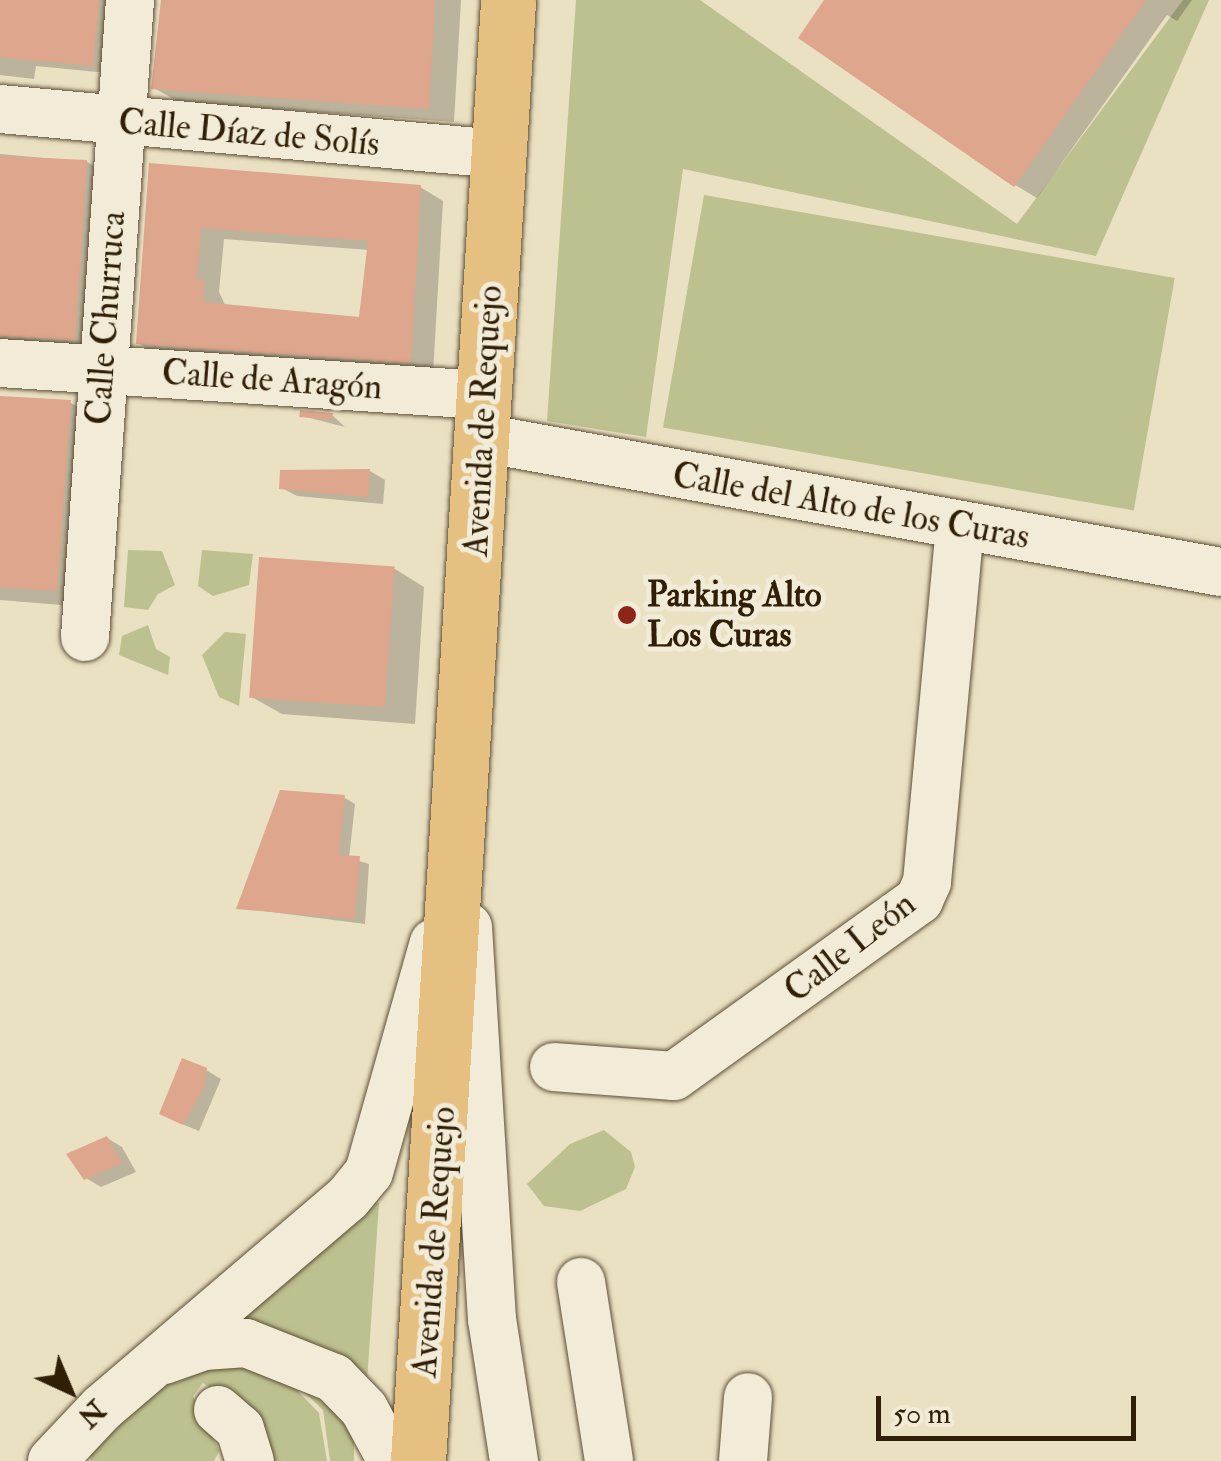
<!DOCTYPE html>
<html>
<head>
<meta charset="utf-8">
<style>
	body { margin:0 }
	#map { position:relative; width:1221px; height:1461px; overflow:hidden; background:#eae0c2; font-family:"IM FELL Double Pica",serif }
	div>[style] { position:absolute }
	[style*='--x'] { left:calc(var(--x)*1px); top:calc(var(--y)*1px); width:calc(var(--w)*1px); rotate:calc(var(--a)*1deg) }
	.green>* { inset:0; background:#bdc18f; transform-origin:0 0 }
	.shadow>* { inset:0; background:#0003 }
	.building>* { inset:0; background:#dea68d; transform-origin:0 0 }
	.roads { filter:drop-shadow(0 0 2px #5e4f36) drop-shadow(0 0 2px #5e4f36) }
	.minor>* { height:48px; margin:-24px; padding:0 24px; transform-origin:24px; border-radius:24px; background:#f1ebd7 }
	.highway>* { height:55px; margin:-27.5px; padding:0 27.5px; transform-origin:27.5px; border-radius:27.5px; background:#e5c081 }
	.dots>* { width:28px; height:28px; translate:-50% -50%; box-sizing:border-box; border:5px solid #f1ebd7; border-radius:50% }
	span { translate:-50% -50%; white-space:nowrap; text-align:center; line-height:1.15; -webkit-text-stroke:10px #f1ebd7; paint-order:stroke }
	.street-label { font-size:35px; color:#301f07 }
	.poi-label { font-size:35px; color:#301f07; font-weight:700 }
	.left { translate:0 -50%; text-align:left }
	.north { position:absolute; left:20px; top:1341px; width:100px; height:100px; -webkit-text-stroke:8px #f1ebd7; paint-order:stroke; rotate:136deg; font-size:28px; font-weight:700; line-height:40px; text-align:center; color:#301f07 }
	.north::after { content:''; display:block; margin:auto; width:35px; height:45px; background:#301f07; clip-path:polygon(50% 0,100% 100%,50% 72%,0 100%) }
	.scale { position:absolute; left:876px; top:1396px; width:260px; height:45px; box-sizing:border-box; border:5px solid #301f07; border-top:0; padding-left:12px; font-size:30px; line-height:35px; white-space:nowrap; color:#301f07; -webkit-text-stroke:8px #f1ebd7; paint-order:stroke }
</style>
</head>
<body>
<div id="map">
	<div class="green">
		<div style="clip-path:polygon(576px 0,700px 0,1017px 224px,1183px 0,1209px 0,1096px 256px,683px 169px,646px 437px,547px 421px)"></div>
		<div style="left:704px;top:195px;width:478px;height:236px;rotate:10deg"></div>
		<div style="clip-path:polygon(128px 550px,162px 551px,175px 585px,158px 594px,148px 610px,124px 607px)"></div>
		<div style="clip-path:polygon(202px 550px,253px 554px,249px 585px,213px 596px,198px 586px)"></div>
		<div style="clip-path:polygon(148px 625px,156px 649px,170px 657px,168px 675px,119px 655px,122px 636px)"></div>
		<div style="clip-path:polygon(225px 632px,246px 634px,239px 706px,219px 697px,202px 655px)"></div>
		<div style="clip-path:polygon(604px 1130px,631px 1152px,635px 1167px,626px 1189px,580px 1211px,544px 1206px,527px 1184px,570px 1144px)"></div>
		<div style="clip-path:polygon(371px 1202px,379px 1203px,367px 1382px,234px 1322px)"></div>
		<div style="clip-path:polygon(211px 1363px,249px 1366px,291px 1384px,319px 1413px,327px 1461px,260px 1461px,232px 1401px,203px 1383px,193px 1396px,219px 1451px,214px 1461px,91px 1461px,88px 1446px,162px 1383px)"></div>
		<div style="clip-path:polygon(294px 1382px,343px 1416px,354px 1439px,354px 1461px,330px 1461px,323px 1410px)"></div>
	</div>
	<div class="shadow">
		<div style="clip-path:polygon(0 0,113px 0,108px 73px,36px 66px,34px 79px,0 75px)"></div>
		<div style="clip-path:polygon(162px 0,461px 0,454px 122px,179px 102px,154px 88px)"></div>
		<div style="clip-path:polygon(827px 0,1192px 0,1177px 21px,1167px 15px,1037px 198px,1015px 185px)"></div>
		<div style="clip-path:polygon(0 154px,87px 162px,107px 174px,94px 350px,0 346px)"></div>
		<div style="clip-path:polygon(evenodd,151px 166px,420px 187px,443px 201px,433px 374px,161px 356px,138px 343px,151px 166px,224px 239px,369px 250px,361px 320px,226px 307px,219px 292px,224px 239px)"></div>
		<div style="clip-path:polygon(0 398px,71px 403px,100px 420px,86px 607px,0 600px)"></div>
		<div style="clip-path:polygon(332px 415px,345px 427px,302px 416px)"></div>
		<div style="clip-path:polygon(370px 471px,385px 480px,383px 504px,297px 496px,282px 488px)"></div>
		<div style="clip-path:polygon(395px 569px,424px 587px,415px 724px,282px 714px,252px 697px)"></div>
		<div style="clip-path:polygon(345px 798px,355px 804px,349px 858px,369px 864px,365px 924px,240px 908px)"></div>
		<div style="clip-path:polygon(206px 1070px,221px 1079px,199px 1131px,177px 1122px)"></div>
		<div style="clip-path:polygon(107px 1138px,122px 1147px,136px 1172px,101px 1187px,86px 1178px)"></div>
	</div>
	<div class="building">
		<div style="clip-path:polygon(0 0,99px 0,93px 66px,0 57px)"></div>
		<div style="clip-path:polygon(161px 0,435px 0,429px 109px,151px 89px)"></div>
		<div style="clip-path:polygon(824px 0,1146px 0,1014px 187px,798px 38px)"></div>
		<div style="clip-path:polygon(0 156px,87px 160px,75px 340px,0 336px)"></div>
		<div style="clip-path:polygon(evenodd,149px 163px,421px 185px,411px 363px,136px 344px,149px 163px,201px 228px,368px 241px,359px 317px,203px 302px,204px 281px,197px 279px,201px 228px)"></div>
		<div style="clip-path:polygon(0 396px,71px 400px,57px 591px,0 587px)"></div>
		<div style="left:300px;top:410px;width:33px;height:7px;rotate:5deg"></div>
		<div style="clip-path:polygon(370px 469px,368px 497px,279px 489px,280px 470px)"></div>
		<div style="left:259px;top:557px;width:136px;height:141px;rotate:4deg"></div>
		<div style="clip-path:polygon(280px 790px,345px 795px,339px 855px,360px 856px,355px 919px,236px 909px)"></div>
		<div style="clip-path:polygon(182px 1058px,207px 1068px,204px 1087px,183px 1125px,159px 1114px)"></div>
		<div style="clip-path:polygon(107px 1136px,122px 1163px,84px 1180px,66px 1154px)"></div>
	</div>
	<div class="roads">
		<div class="minor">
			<div style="--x:0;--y:109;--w:500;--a:5.16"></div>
			<div style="--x:0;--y:363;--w:485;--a:3.8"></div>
			<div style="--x:482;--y:438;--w:751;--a:10.28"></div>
			<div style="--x:85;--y:637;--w:639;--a:-85.96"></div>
			<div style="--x:468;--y:927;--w:393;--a:86.5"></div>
			<div style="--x:492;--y:1319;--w:144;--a:81.2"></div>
			<div style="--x:554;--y:1067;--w:120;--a:4.3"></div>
			<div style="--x:674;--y:1076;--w:302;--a:-35.7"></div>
			<div style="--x:919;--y:900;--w:20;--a:-66"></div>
			<div style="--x:927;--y:882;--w:357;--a:-84.7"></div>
			<div style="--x:581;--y:1282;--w:181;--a:81.1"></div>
			<div style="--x:164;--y:1360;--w:42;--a:-19.3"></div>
			<div style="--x:204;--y:1346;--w:42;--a:-4.1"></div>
			<div style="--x:246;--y:1343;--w:95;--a:21.7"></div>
			<div style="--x:334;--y:1378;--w:43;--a:45.9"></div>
			<div style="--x:364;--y:1409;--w:59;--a:61.7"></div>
			<div style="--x:218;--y:1410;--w:29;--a:41"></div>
			<div style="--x:240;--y:1429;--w:34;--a:73"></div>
			<div style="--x:52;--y:1461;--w:73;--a:-46.7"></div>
			<div style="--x:102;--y:1408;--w:323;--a:-40.5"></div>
			<div style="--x:348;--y:1198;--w:33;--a:-51"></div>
			<div style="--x:369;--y:1172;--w:238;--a:-74.2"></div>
			<div style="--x:743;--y:1461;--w:64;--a:-85.5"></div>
		</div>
		<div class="highway">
			<div style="--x:418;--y:1461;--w:1464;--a:-86.47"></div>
		</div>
	</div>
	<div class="dots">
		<div style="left:627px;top:615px;background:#8f2418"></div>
	</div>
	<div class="street-label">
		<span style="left:249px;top:133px;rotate:5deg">Calle Díaz de Solís</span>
		<span style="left:106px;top:318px;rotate:-86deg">Calle Churruca</span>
		<span style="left:272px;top:380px;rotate:4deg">Calle de Aragón</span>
		<span style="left:483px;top:421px;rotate:-87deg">Avenida de Requejo</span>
		<span style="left:851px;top:506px;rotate:10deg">Calle del Alto de los Curas</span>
		<span style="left:850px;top:947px;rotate:-38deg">Calle León</span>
		<span style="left:434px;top:1242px;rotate:-86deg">Avenida de Requejo</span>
	</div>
	<div class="poi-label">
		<span class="left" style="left:647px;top:615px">Parking Alto<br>Los Curas</span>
	</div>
	<div class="north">N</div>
	<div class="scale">50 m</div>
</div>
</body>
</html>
